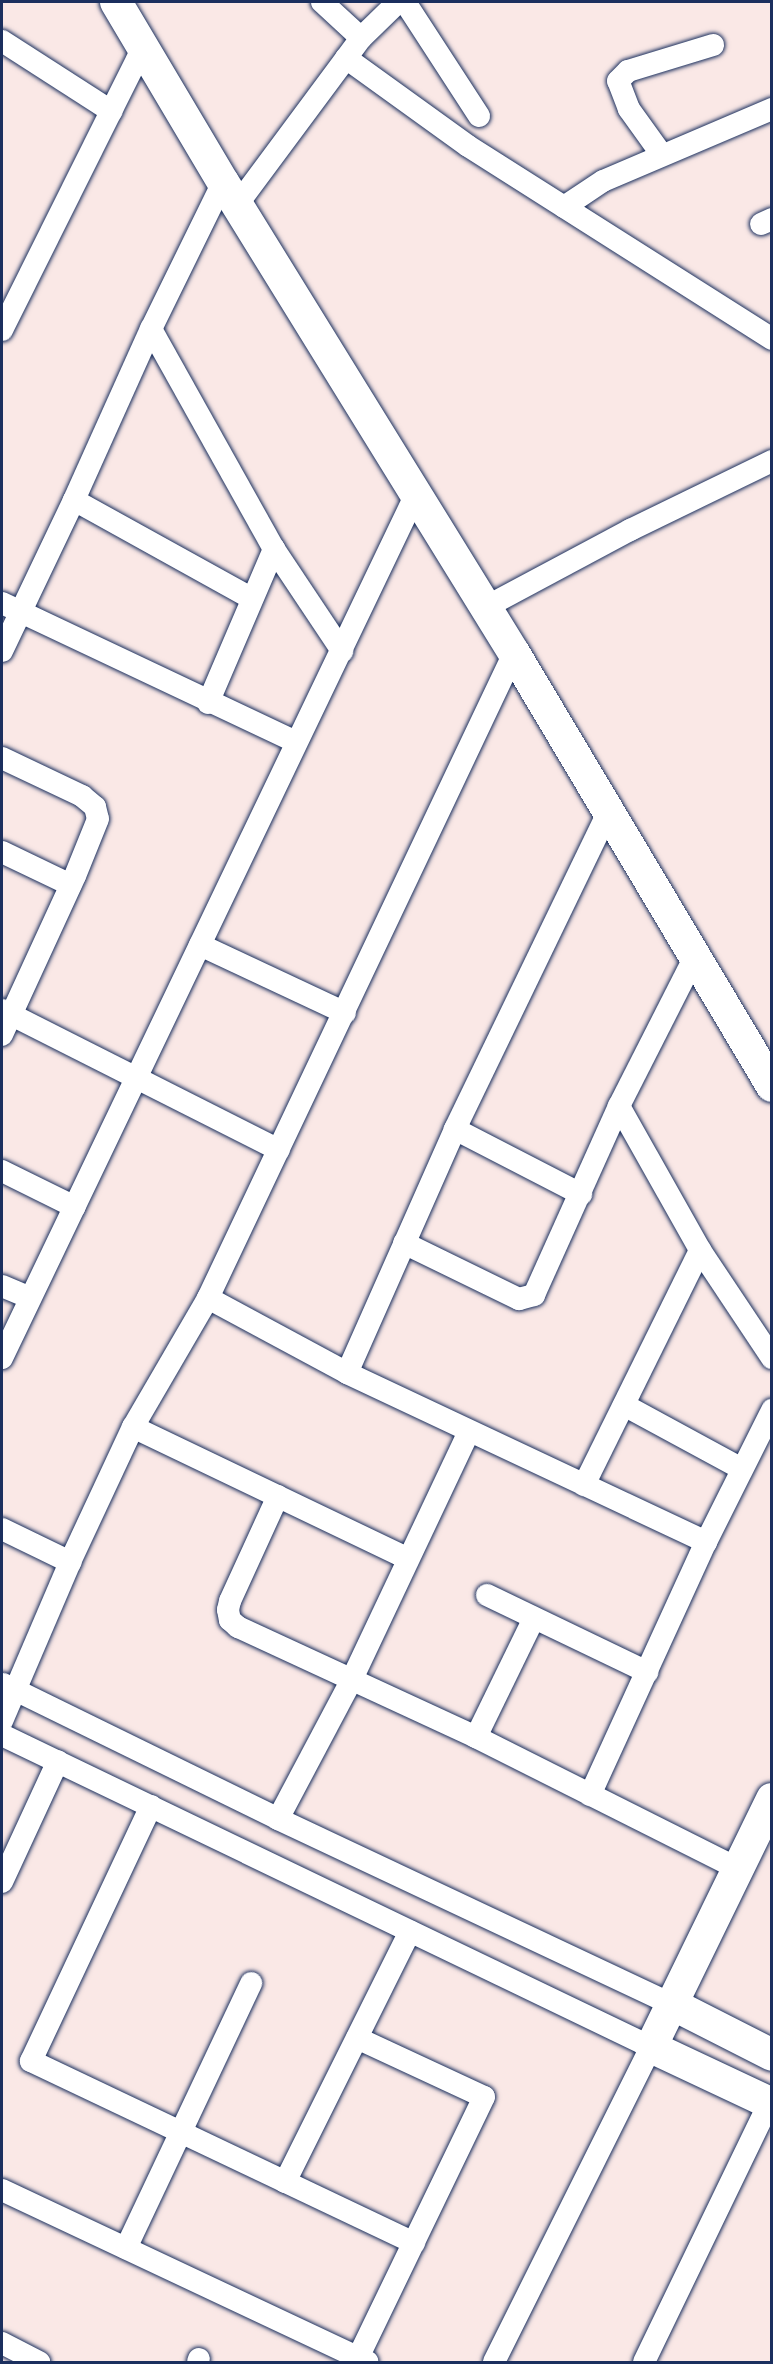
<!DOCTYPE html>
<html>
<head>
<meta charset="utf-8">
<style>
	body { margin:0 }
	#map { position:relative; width:773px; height:2364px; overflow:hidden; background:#fae8e6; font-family:Mali,sans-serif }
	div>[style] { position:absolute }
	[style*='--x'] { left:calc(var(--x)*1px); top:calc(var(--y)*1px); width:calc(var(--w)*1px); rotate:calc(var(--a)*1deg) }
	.roads { filter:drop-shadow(0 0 2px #1b2f5e) drop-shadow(0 0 2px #1b2f5e) }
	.street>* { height:22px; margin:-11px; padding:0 11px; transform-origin:11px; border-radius:11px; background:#fff }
	.secondary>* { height:32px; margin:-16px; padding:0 16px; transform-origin:16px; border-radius:16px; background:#fff }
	span { translate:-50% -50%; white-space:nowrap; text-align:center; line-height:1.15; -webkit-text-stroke:4.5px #fff; paint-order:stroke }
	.frame { position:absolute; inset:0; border:3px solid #1b2f5e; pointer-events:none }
</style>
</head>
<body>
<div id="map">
	<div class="roads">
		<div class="street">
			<div style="--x:322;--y:2;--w:53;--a:42.7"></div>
			<div style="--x:405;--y:2;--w:136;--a:57"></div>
			<div style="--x:2;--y:41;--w:130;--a:32.7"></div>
			<div style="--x:346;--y:58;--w:150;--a:35.8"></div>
			<div style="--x:468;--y:146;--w:360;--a:32.4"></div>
			<div style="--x:662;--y:155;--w:57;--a:-125.7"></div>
			<div style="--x:629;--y:109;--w:30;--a:-111"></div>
			<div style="--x:618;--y:81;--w:14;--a:-45"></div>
			<div style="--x:628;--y:71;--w:89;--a:-17"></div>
			<div style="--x:237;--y:205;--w:208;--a:-53.4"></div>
			<div style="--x:361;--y:38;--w:52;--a:-44.2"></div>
			<div style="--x:564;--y:207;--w:47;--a:-33.7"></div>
			<div style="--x:603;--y:181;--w:184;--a:-23.1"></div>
			<div style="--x:761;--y:224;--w:12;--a:-24"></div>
			<div style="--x:151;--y:329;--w:252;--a:60.8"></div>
			<div style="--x:274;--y:549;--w:123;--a:56.3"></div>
			<div style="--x:2;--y:330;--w:316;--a:-63.5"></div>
			<div style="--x:74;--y:500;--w:202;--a:29"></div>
			<div style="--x:2;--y:603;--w:325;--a:25.3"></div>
			<div style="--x:484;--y:608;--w:166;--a:-28.1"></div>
			<div style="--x:630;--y:530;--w:158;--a:-25.9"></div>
			<div style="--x:2;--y:651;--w:167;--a:-64.5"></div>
			<div style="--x:74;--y:500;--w:188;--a:-65.8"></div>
			<div style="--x:151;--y:329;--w:164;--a:-63.9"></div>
			<div style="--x:208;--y:703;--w:168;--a:-66.8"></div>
			<div style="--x:2;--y:758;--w:89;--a:25.4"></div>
			<div style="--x:82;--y:796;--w:17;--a:40"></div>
			<div style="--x:95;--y:807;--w:12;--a:76"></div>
			<div style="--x:98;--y:819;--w:61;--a:112"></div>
			<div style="--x:75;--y:876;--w:175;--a:114.7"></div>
			<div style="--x:2;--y:852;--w:76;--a:25.6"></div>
			<div style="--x:200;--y:945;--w:160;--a:25.1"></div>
			<div style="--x:2;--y:1010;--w:310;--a:26.8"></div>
			<div style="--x:619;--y:1106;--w:165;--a:60.6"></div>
			<div style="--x:700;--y:1250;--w:130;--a:56.3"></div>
			<div style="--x:455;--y:1129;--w:142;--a:27.3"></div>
			<div style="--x:2;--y:1171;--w:81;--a:26.3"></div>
			<div style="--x:404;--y:1243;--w:128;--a:26"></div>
			<div style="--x:519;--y:1299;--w:16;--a:-15"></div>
			<div style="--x:534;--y:1295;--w:207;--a:-65.8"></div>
			<div style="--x:619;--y:1106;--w:166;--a:-63.1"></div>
			<div style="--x:2;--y:1286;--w:30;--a:23"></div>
			<div style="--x:208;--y:1298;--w:158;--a:28.3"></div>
			<div style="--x:347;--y:1373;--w:397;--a:25.2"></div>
			<div style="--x:2;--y:1358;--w:958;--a:-64.4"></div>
			<div style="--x:347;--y:1373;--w:267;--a:-66.1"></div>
			<div style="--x:455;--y:1129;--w:351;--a:-64.2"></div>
			<div style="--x:624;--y:1405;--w:134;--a:28.5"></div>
			<div style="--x:133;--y:1427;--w:305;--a:25.6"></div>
			<div style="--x:584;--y:1485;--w:262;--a:-63.7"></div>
			<div style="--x:278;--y:1496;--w:115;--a:114.6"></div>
			<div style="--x:230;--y:1601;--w:9;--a:103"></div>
			<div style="--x:228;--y:1610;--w:10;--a:79"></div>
			<div style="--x:230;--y:1620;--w:11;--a:41"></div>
			<div style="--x:238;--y:1627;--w:262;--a:24.8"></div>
			<div style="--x:476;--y:1737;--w:291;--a:26.7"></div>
			<div style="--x:2;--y:1529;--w:76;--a:25.9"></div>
			<div style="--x:487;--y:1595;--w:178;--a:25.7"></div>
			<div style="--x:3;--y:1684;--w:306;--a:26.1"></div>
			<div style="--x:278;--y:1819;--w:435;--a:25.2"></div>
			<div style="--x:2;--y:1721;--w:173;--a:-66.8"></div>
			<div style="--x:70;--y:1562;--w:149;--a:-65"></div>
			<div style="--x:133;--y:1427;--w:149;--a:-59.8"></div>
			<div style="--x:208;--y:1298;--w:714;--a:-64.62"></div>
			<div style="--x:2;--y:1735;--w:720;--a:25.68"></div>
			<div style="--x:651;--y:2047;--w:352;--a:116.5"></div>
			<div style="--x:476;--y:1737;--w:132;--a:-64"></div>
			<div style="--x:590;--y:1795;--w:278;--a:-65.4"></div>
			<div style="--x:706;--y:1542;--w:148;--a:-63.4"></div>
			<div style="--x:151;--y:1806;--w:282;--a:115.2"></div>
			<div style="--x:31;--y:2061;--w:424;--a:25.4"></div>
			<div style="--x:278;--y:1819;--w:158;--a:-62.1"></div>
			<div style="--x:352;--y:1679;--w:274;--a:-64.7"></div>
			<div style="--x:2;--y:1882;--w:133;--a:-65.2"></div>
			<div style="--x:357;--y:2038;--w:140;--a:24.9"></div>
			<div style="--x:484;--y:2097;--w:290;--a:115.8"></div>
			<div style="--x:285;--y:2182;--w:280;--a:-63.5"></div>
			<div style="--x:2;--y:2190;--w:404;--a:25.2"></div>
			<div style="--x:126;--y:2248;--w:293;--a:-64.7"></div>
			<div style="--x:2;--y:2343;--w:42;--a:27.2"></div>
			<div style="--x:198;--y:2362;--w:3;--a:-72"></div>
			<div style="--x:644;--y:2362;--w:294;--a:-64.2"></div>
		</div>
		<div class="secondary">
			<div style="--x:116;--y:2;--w:209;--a:59.3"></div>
			<div style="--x:223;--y:182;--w:554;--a:58.29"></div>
			<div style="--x:514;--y:653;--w:504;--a:59.21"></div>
			<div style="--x:772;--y:1799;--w:276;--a:116"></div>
			<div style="--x:651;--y:2047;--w:134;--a:25.2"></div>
			<div style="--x:672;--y:2004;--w:112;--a:27"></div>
		</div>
	</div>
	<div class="frame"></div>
</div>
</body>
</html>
